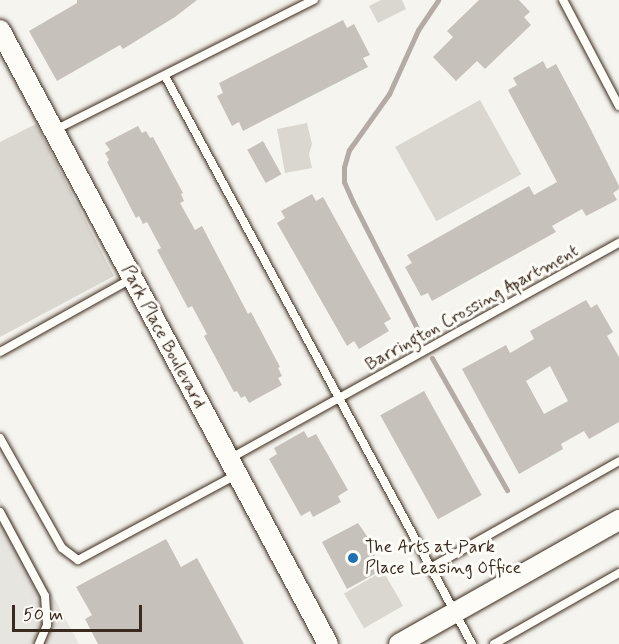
<!DOCTYPE html>
<html>
<head>
<meta charset="utf-8">
<style>
	body { margin:0 }
	#map { position:relative; width:619px; height:644px; overflow:hidden; background:#f5f4ee; font-family:Mynerve,sans-serif }
	div>[style] { position:absolute }
	[style*='--x'] { left:calc(var(--x)*1px); top:calc(var(--y)*1px); width:calc(var(--w)*1px); rotate:calc(var(--a)*1deg) }
	.built>* { inset:0; background:#e7e5df }
	.green>* { inset:0; background:#dad6d0; transform-origin:0 0 }
	.stream>* { height:5px; margin:-2.5px; padding:0 2.5px; transform-origin:2.5px; border-radius:2.5px; background:#b4aca4 }
	.building>* { inset:0; background:#c7c1bb; transform-origin:0 0 }
	.roads { filter:drop-shadow(0 0 2px #3b2a1e) drop-shadow(0 0 2px #3b2a1e) }
	.service>* { height:8px; margin:-4px; padding:0 4px; transform-origin:4px; border-radius:4px; background:#fdfcf7 }
	.tertiary>* { height:20px; margin:-10px; padding:0 10px; transform-origin:10px; border-radius:10px; background:#fdfcf7 }
	.dots>* { width:16px; height:16px; translate:-50% -50%; box-sizing:border-box; border:3px solid #fdfcf7; border-radius:50% }
	span { translate:-50% -50%; white-space:nowrap; text-align:center; line-height:1.15; -webkit-text-stroke:6px #fdfcf7; paint-order:stroke }
	.street-label { font-size:18px; color:#3b2a1e }
	.poi-label { font-size:18px; color:#3b2a1e }
	.left { translate:0 -50%; text-align:left }
	.scale { position:absolute; left:12px; top:605px; width:130px; height:27px; box-sizing:border-box; border:3px solid #3b2a1e; border-top:0; padding-left:8px; font-size:18px; line-height:21px; white-space:nowrap; color:#3b2a1e; -webkit-text-stroke:4px #fdfcf7; paint-order:stroke }
</style>
</head>
<body>
<div id="map">
	<div class="built">
		<div style="clip-path:polygon(0 498px,79px 644px,0 644px)"></div>
	</div>
	<div class="green">
		<div style="clip-path:polygon(381px 0,402px 0,406px 9px,378px 23px,369px 6px)"></div>
		<div style="left:480px;top:100px;width:85px;height:97px;rotate:61deg"></div>
		<div style="clip-path:polygon(307px 123px,312px 144px,309px 154px,312px 168px,285px 173px,277px 129px)"></div>
		<div style="clip-path:polygon(36px 124px,114px 276px,0 337px,0 142px)"></div>
		<div style="left:383px;top:571px;width:40px;height:45px;rotate:60deg"></div>
	</div>
	<div class="stream">
		<div style="--x:423;--y:340;--w:155;--a:-116.9"></div>
		<div style="--x:353;--y:202;--w:22;--a:-114"></div>
		<div style="--x:344;--y:182;--w:15;--a:-90"></div>
		<div style="--x:344;--y:167;--w:18;--a:-74"></div>
		<div style="--x:349;--y:150;--w:69;--a:-54.5"></div>
		<div style="--x:389;--y:94;--w:70;--a:-65.6"></div>
		<div style="--x:418;--y:30;--w:36;--a:-56"></div>
		<div style="--x:432;--y:358;--w:152;--a:60.4"></div>
	</div>
	<div class="building">
		<div style="clip-path:polygon(77px 0,197px 0,175px 17px,123px 49px,120px 45px,57px 81px,29px 31px,77px 3px)"></div>
		<div style="clip-path:polygon(479px 0,519px 0,530px 12px,524px 17px,531px 25px,485px 69px,477px 61px,456px 81px,433px 57px,453px 37px,447px 31px)"></div>
		<div style="clip-path:polygon(343px 20px,347px 28px,354px 24px,370px 55px,363px 58px,368px 67px,243px 131px,239px 122px,232px 126px,217px 96px,223px 93px,219px 83px)"></div>
		<div style="clip-path:polygon(543px 61px,547px 69px,556px 64px,587px 122px,619px 186px,619px 189px,613px 193px,617px 200px,586px 216px,582px 209px,552px 226px,556px 232px,432px 301px,428px 293px,421px 296px,405px 267px,412px 263px,407px 255px,529px 186px,534px 195px,557px 182px,508px 90px,517px 85px,513px 78px)"></div>
		<div style="clip-path:polygon(138px 126px,142px 133px,146px 131px,150px 138px,153px 137px,183px 193px,181px 194px,184px 201px,180px 203px,195px 230px,202px 226px,248px 314px,251px 312px,280px 367px,278px 368px,282px 376px,278px 378px,282px 385px,249px 403px,245px 396px,241px 398px,237px 391px,234px 392px,204px 336px,207px 334px,192px 306px,188px 308px,157px 250px,161px 248px,147px 222px,143px 224px,139px 216px,136px 218px,107px 162px,109px 160px,105px 153px,110px 150px,105px 143px)"></div>
		<div style="left:263px;top:141px;width:38px;height:18px;rotate:61deg"></div>
		<div style="clip-path:polygon(312px 194px,316px 201px,323px 197px,391px 319px,384px 323px,389px 331px,359px 349px,354px 341px,347px 346px,277px 223px,285px 218px,281px 211px)"></div>
		<div style="clip-path:polygon(evenodd,586px 300px,591px 308px,597px 304px,613px 332px,607px 336px,619px 357px,619px 422px,589px 439px,584px 431px,561px 444px,563px 449px,519px 474px,462px 369px,506px 345px,510px 353px,534px 339px,530px 331px,586px 300px,550px 366px,568px 401px,544px 414px,526px 381px,550px 366px)"></div>
		<div style="left:424px;top:391px;width:119px;height:50px;rotate:61deg"></div>
		<div style="clip-path:polygon(304px 431px,308px 438px,316px 434px,348px 490px,338px 496px,341px 502px,313px 517px,310px 511px,301px 516px,269px 459px,277px 454px,274px 448px)"></div>
		<div style="clip-path:polygon(358px 523px,373px 545px,370px 546px,382px 570px,347px 589px,322px 542px)"></div>
		<div style="clip-path:polygon(166px 539px,181px 567px,197px 558px,244px 644px,98px 644px,85px 619px,92px 615px,76px 587px)"></div>
	</div>
	<div class="roads">
		<div class="service">
			<div style="--x:563;--y:0;--w:120;--a:62.2"></div>
			<div style="--x:165;--y:76;--w:646;--a:61.61"></div>
			<div style="--x:55;--y:130;--w:290;--a:-26.7"></div>
			<div style="--x:0;--y:352;--w:150;--a:-29.1"></div>
			<div style="--x:0;--y:438;--w:126;--a:60.6"></div>
			<div style="--x:62;--y:548;--w:20;--a:37"></div>
			<div style="--x:78;--y:560;--w:179;--a:-28.3"></div>
			<div style="--x:229;--y:459;--w:446;--a:-29"></div>
			<div style="--x:0;--y:512;--w:95;--a:61.8"></div>
			<div style="--x:45;--y:596;--w:29;--a:86"></div>
			<div style="--x:47;--y:625;--w:21;--a:113"></div>
			<div style="--x:432;--y:567;--w:215;--a:-29.5"></div>
			<div style="--x:494;--y:644;--w:144;--a:-29.6"></div>
		</div>
		<div class="tertiary">
			<div style="--x:0;--y:30;--w:696;--a:61.89"></div>
			<div style="--x:399;--y:644;--w:253;--a:-29.4"></div>
		</div>
	</div>
	<div class="dots">
		<div style="left:353px;top:558px;background:#1f6fb2"></div>
	</div>
	<div class="street-label">
		<span style="left:472px;top:308px;rotate:-29deg">Barrington Crossing Apartment</span>
		<span style="left:163px;top:337px;rotate:62deg">Park Place Boulevard</span>
	</div>
	<div class="poi-label">
		<span class="left" style="left:365px;top:558px">The Arts at Park<br>Place Leasing Office</span>
	</div>
	<div class="scale">50 m</div>
</div>
</body>
</html>
